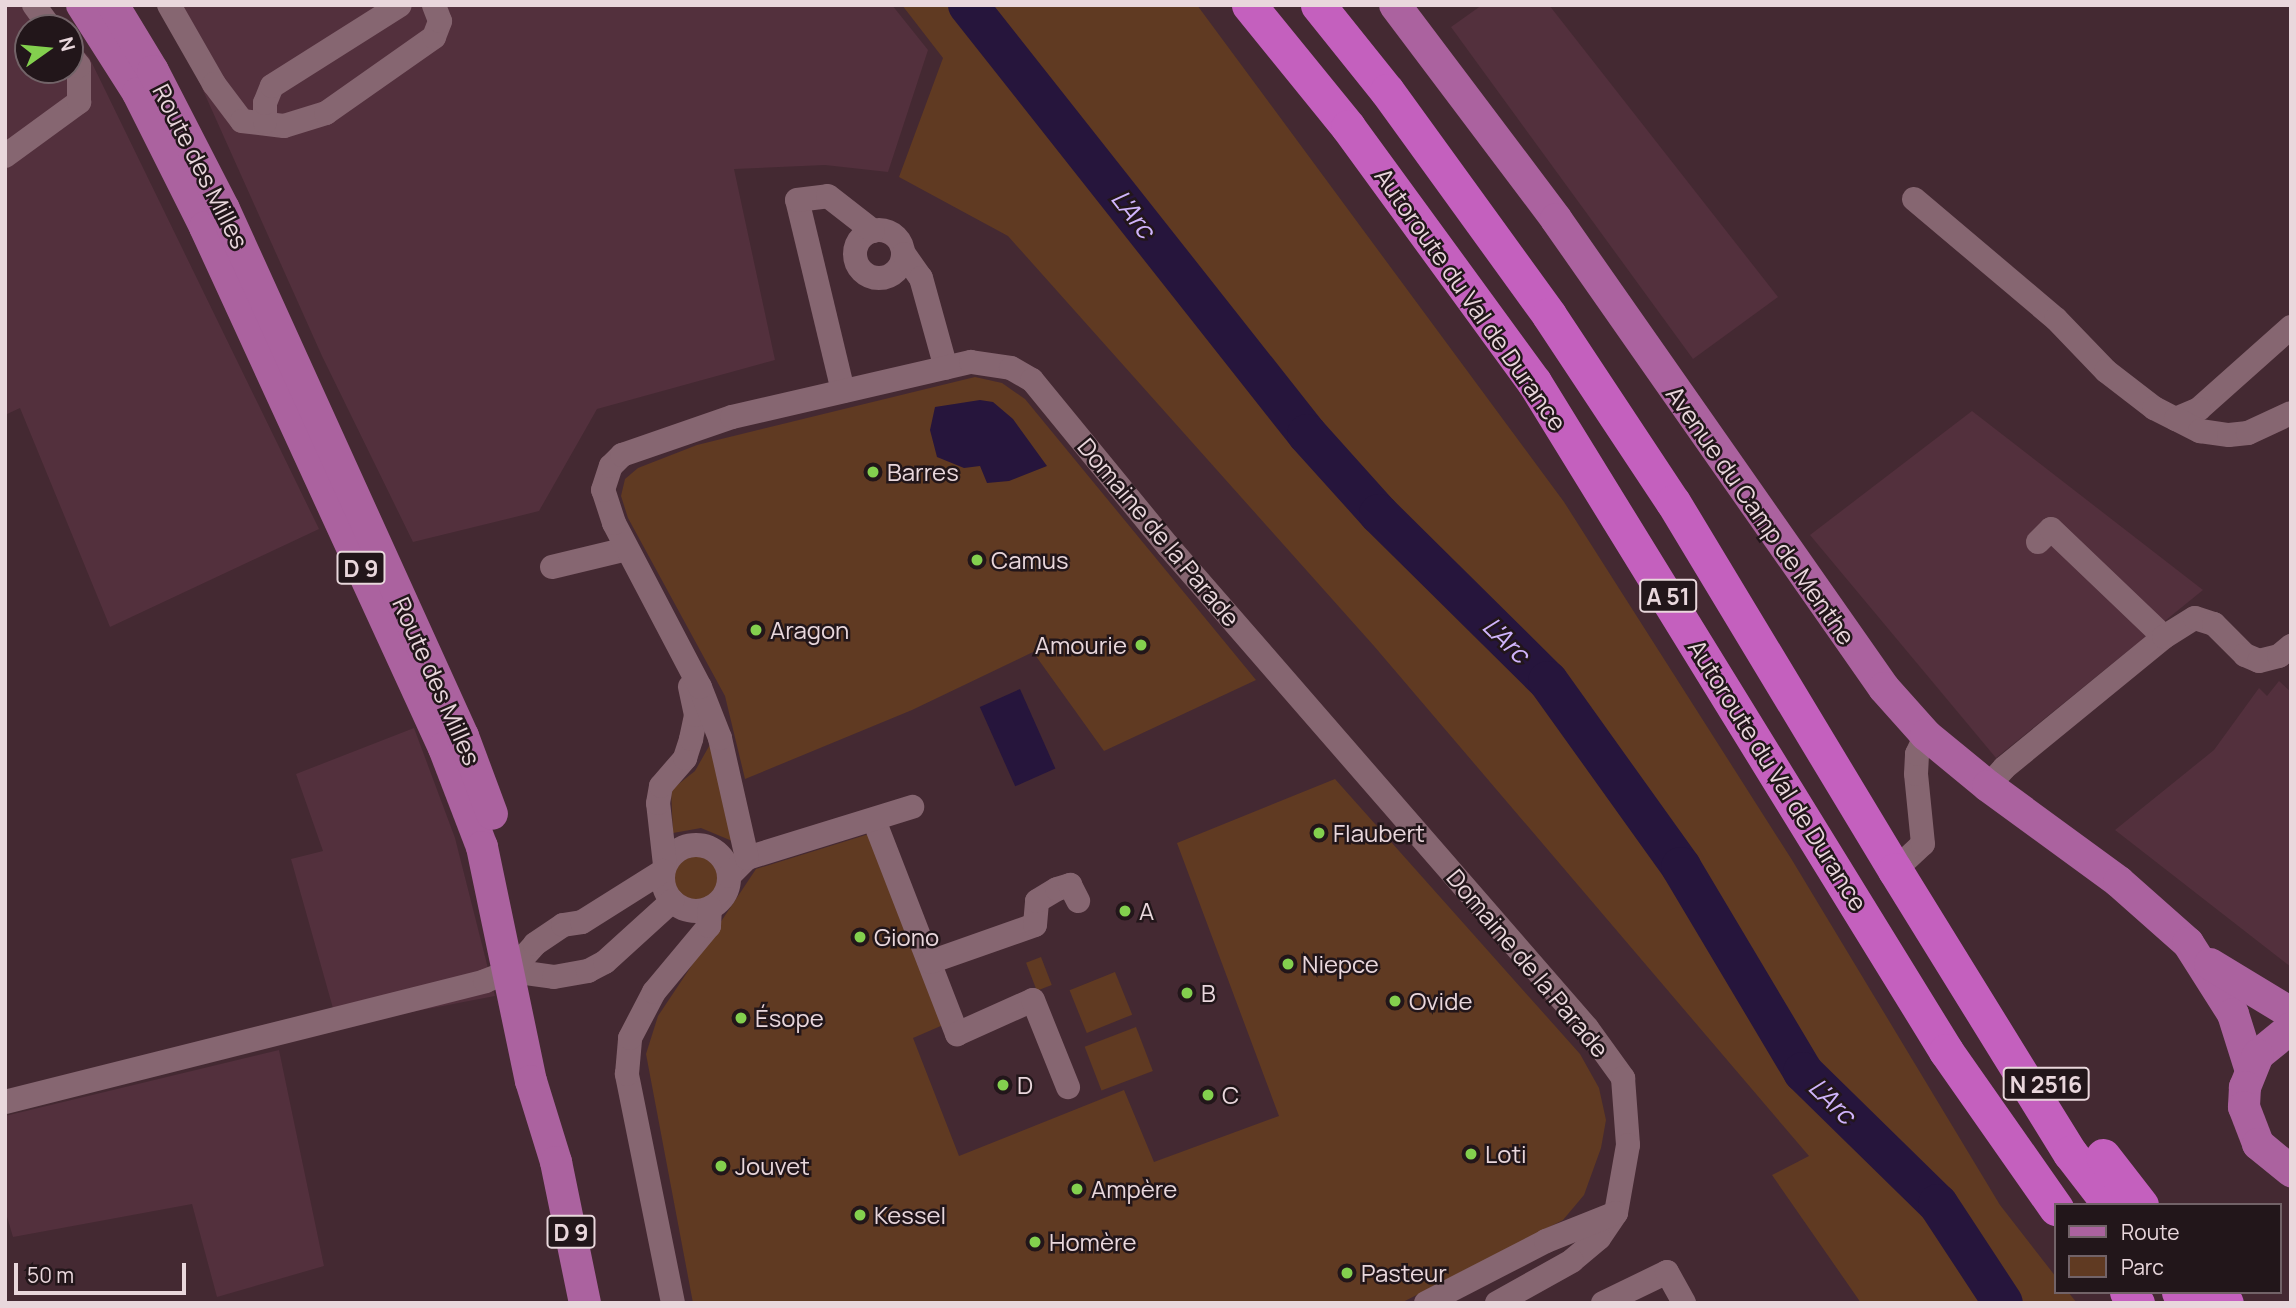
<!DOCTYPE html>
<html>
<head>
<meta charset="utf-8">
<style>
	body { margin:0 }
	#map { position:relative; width:2296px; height:1308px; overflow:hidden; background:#442932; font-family:Manrope,sans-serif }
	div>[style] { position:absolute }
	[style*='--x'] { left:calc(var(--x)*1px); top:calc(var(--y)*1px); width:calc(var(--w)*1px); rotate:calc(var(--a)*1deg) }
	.built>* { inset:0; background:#53303d }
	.green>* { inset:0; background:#603a22; transform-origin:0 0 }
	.round { border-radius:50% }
	.water>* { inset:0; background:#26153c; transform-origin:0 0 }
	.river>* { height:40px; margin:-20px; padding:0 20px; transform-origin:20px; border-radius:20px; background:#26153c }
	.minor>* { height:24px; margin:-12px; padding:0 12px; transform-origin:12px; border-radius:12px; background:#866671 }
	.minor>.ring { margin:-12px; padding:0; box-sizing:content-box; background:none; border:24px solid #866671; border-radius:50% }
	.major>* { height:32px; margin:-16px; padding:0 16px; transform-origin:16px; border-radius:16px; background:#ab629f }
	.highway>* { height:35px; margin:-17.5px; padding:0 17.5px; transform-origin:17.5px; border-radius:17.5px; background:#c460be }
	.dots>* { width:19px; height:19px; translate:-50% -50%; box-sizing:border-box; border:4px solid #22161a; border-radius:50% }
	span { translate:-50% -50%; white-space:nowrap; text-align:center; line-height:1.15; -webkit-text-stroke:5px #22161a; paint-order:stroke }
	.shield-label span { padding:2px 5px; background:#22161a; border:2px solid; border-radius:5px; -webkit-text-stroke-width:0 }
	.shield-label { font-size:23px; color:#e9d7dc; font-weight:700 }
	.street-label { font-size:24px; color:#e9d7dc }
	.poi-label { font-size:24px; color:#e9d7dc }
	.left { translate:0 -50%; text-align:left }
	.right { translate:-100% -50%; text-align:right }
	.water-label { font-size:26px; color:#d0b4fc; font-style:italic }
	.frame { position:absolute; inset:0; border:7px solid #e9d7dc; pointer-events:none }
	.legend { position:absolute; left:2054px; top:1203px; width:228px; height:91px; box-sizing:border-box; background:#22161a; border:2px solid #726368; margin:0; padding:9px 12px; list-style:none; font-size:21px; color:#e9d7dc }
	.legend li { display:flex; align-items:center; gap:14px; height:35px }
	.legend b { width:35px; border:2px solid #726368 }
	.north { position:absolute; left:14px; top:14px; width:70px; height:70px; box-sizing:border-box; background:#22161a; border:2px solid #726368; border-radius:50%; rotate:75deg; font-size:19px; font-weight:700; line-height:28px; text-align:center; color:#e9d7dc }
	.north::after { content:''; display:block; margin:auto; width:24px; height:32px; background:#83d04e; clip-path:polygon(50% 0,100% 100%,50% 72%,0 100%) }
	.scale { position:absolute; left:14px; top:1263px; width:172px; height:32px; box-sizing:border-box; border:4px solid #e9d7dc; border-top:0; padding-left:9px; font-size:21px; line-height:24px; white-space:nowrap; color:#e9d7dc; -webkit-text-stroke:5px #22161a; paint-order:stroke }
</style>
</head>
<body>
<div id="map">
	<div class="built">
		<div style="clip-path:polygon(5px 5px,37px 5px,60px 28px,28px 28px,28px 70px,70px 70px,70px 38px,89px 57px,319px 529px,110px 627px,20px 408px,5px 415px)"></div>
		<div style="clip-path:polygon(157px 5px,892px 5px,928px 50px,888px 172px,825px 165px,734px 169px,775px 360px,597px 409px,539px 511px,413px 542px,322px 356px,185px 50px)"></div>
		<div style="clip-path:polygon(1482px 5px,1549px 5px,1778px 297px,1693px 359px,1451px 27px)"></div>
		<div style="clip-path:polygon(1972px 411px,2203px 590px,1996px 758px,1810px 535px)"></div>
		<div style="clip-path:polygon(2279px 681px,2291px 692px,2291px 967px,2115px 830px,2214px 750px,2259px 688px,2267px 696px)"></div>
		<div style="clip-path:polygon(414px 728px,455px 838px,495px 996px,338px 1026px,291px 859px,323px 851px,296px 774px)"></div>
		<div style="clip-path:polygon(279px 1050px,324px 1266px,217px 1297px,192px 1204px,13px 1237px,5px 1210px,5px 1116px)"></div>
	</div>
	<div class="green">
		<div style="clip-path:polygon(902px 5px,1197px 5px,1564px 502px,1792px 860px,2000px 1205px,2056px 1277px,2056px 1292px,2068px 1292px,2077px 1303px,1861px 1303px,1772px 1175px,1809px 1156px,1374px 646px,1008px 236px,899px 177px,943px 58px)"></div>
		<div style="clip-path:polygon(975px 377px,1002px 383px,1025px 399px,1256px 680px,1104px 751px,1033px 652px,912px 710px,745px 779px,725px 696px,628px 518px,621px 496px,625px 479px,638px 468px,697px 445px)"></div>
		<div style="clip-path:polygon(712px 741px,737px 843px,701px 828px,673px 833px,671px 790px,695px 771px)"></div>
		<div style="clip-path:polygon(1335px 779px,1580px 1054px,1599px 1088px,1606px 1120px,1601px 1148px,1584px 1195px,1563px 1220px,1401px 1303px,693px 1303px,646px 1054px,658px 1016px,756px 869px,869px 834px,943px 1025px,913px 1038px,959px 1156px,1124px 1090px,1154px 1162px,1279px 1116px,1177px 843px)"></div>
		<div class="round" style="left:670px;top:852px;width:54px;height:54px"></div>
		<div style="left:1041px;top:957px;width:30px;height:16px;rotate:69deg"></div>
		<div style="left:1115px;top:972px;width:46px;height:49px;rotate:68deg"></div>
		<div style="left:1136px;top:1027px;width:47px;height:55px;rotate:69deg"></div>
	</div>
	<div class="water">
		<div style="clip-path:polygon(980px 400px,993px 402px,1013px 419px,1047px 466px,1009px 481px,987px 483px,980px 466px,964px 468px,937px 457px,930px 430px,935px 407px)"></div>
		<div style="left:1020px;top:689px;width:87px;height:44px;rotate:66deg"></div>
	</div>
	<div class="river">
		<div style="--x:968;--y:5;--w:547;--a:51.68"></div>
		<div style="--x:1307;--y:434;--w:108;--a:48"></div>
		<div style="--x:1379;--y:514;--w:238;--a:44.7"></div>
		<div style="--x:1548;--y:681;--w:229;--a:54.4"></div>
		<div style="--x:1681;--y:867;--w:239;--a:59.2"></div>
		<div style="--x:1803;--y:1072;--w:189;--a:44.4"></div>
		<div style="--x:1938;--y:1204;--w:118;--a:56.7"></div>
	</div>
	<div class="minor">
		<div style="--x:34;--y:5;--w:29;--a:54"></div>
		<div style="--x:169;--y:5;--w:91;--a:60.3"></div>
		<div style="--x:214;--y:84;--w:46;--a:52.9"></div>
		<div style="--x:242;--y:121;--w:42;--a:6.8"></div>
		<div style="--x:284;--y:126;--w:44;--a:-17.2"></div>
		<div style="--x:326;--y:113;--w:132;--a:-35.1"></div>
		<div style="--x:434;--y:37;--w:17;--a:-69"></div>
		<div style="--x:440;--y:21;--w:17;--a:-111"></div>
		<div style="--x:265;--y:122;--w:19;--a:-90"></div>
		<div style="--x:265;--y:103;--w:18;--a:-68"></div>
		<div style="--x:272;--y:86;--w:151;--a:-32.3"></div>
		<div style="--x:5;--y:156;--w:92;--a:-36.1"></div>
		<div style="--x:79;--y:102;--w:36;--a:-90"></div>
		<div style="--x:79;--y:66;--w:15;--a:-127"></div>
		<div style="--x:1914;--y:199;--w:186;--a:40.2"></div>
		<div style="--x:2056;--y:319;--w:72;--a:46.1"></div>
		<div style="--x:2106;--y:371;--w:61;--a:37.6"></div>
		<div style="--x:2154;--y:408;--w:25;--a:27"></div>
		<div class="ring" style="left:855px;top:230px;width:24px;height:24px"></div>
		<div style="--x:904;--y:254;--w:29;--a:55"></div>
		<div style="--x:921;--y:278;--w:93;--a:74.5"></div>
		<div style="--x:2291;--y:327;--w:123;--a:138.3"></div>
		<div style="--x:2199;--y:409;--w:25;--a:157"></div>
		<div style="--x:2176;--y:419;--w:27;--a:27"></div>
		<div style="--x:2200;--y:431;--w:29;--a:8"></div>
		<div style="--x:2229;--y:435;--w:19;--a:-6"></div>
		<div style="--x:2248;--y:433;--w:47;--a:-24.9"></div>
		<div style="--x:843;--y:391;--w:196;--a:-103.5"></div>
		<div style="--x:797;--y:200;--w:31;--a:-7"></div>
		<div style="--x:828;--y:196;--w:57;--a:37.9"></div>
		<div style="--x:2038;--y:542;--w:18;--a:-45"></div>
		<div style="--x:2051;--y:529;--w:156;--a:43.7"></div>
		<div style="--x:552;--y:567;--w:77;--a:-13.5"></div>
		<div style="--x:1988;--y:786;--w:24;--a:-48"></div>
		<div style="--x:2004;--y:768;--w:207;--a:-39.3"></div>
		<div style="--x:2164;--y:637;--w:36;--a:-32"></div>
		<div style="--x:2195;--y:618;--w:20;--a:18"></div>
		<div style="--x:2214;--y:624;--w:44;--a:45"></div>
		<div style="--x:2245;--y:655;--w:15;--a:23"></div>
		<div style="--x:2259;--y:661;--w:21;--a:-14"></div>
		<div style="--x:2279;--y:656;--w:16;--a:-40"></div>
		<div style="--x:874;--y:820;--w:230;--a:68.8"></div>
		<div style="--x:957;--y:1034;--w:83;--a:-24.1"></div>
		<div style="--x:1033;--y:1000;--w:94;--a:68.1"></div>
		<div class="ring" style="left:663px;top:845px;width:42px;height:42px"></div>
		<div style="--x:747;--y:858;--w:173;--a:-17.2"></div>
		<div style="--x:665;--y:865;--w:62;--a:-96.4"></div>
		<div style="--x:658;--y:803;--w:17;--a:-80"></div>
		<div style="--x:661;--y:786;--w:37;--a:-49"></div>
		<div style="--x:685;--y:758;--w:20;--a:-72"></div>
		<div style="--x:691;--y:739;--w:25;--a:-78"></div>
		<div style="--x:696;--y:715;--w:29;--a:-102"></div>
		<div style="--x:1895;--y:870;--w:38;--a:-43"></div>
		<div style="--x:1923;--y:844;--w:70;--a:-95.7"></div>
		<div style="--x:1916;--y:774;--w:20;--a:-87"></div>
		<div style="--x:1917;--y:754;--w:21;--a:-65"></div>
		<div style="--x:729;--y:876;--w:25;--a:-45"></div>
		<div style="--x:747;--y:858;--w:123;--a:-102.7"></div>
		<div style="--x:720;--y:738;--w:55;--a:-111.4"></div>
		<div style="--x:700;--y:687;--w:185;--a:-117.7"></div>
		<div style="--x:614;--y:523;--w:35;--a:-108"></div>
		<div style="--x:603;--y:490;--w:25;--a:-72"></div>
		<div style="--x:611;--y:466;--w:16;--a:-45"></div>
		<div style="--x:622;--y:455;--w:116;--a:-19.1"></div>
		<div style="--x:732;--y:417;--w:245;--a:-13"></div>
		<div style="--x:971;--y:362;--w:40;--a:8.5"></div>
		<div style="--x:1011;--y:368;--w:24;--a:30"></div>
		<div style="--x:1032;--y:380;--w:215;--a:50.7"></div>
		<div style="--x:1168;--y:546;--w:639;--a:49"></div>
		<div style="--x:1587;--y:1028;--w:62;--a:54.2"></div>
		<div style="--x:1623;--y:1078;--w:67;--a:85.7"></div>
		<div style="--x:1628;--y:1145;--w:69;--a:100"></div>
		<div style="--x:1616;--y:1213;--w:30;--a:124"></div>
		<div style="--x:1599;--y:1238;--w:35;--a:140"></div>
		<div style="--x:1572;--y:1261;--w:86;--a:150.8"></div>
		<div style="--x:930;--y:962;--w:111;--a:-19.4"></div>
		<div style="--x:1035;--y:925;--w:24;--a:-85"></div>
		<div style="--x:1037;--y:901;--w:23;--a:-31"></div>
		<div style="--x:1057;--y:889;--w:14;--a:-17"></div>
		<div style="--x:1070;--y:885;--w:18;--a:63"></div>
		<div style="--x:511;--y:971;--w:43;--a:7.9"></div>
		<div style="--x:554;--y:977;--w:35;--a:-10"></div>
		<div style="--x:588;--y:971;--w:19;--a:-28"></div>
		<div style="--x:605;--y:962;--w:91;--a:-42.3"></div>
		<div style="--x:5;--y:1102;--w:495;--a:-14.1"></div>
		<div style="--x:485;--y:981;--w:28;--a:-21"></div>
		<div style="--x:511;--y:971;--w:36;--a:-48"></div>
		<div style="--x:535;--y:944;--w:34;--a:-34"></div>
		<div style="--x:563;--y:925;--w:19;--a:-9"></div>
		<div style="--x:582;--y:922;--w:96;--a:-32.2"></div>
		<div style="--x:673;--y:1303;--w:234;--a:-101.4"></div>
		<div style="--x:627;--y:1074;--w:36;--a:-85"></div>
		<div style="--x:630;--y:1038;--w:52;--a:-62.4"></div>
		<div style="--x:654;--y:992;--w:86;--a:-50.2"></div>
		<div style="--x:709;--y:926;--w:18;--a:-87"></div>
		<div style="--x:1426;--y:1303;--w:135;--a:-27.3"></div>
		<div style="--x:1546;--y:1241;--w:75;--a:-21.8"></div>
		<div style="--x:1603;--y:1303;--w:71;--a:-25.8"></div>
		<div style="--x:1667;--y:1272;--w:35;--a:61"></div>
	</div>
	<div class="major">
		<div style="--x:82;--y:5;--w:104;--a:57.5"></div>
		<div style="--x:138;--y:93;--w:150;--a:63.4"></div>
		<div style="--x:205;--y:227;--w:573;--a:65.36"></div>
		<div style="--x:444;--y:748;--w:106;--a:69"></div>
		<div style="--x:482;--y:847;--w:239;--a:78.2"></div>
		<div style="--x:531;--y:1081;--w:85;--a:72.8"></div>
		<div style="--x:556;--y:1162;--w:144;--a:78.4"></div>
		<div style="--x:113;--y:5;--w:77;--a:58.8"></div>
		<div style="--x:153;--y:71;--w:155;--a:62.8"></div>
		<div style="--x:224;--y:209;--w:579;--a:65.61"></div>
		<div style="--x:463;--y:736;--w:83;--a:69.6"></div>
		<div style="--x:1395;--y:5;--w:268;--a:53"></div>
		<div style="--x:1556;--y:219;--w:572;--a:55.03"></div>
		<div style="--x:1884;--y:688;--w:63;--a:48.2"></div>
		<div style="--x:1926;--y:735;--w:80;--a:39.4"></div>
		<div style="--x:1988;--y:786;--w:162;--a:36.2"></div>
		<div style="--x:2119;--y:882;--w:92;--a:41.5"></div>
		<div style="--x:2188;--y:943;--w:84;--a:57.6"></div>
		<div style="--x:2233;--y:1014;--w:57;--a:72.5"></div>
		<div style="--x:2210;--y:964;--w:95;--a:31.2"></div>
		<div style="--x:2291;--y:1028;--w:43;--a:140.7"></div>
		<div style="--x:2258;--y:1055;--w:35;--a:112"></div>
		<div style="--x:2245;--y:1087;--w:20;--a:93"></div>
		<div style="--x:2244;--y:1107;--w:40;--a:69"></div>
		<div style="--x:2258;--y:1144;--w:43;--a:39.3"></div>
	</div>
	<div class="highway">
		<div style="--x:1249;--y:5;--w:157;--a:50.9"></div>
		<div style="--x:1348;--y:127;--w:316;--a:53.9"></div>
		<div style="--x:1534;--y:382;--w:786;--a:58.37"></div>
		<div style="--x:1946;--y:1051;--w:192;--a:55"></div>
		<div style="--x:1318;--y:5;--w:110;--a:51.3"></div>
		<div style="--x:1387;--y:91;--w:276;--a:54.1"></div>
		<div style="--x:1549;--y:315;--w:224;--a:56.5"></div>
		<div style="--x:1673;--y:502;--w:430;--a:58.9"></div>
		<div style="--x:1895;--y:870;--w:333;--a:58.3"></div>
		<div style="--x:2070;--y:1153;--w:66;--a:52.4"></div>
		<div style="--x:2103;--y:1156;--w:62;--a:52.2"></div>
		<div style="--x:2127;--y:1292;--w:15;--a:48"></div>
		<div style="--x:2179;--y:1292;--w:14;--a:51"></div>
		<div style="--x:2217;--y:1292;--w:14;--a:51"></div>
	</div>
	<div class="dots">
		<div style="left:873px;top:472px;background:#83d04e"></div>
		<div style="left:977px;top:560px;background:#83d04e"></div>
		<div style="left:756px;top:630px;background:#83d04e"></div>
		<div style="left:1141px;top:645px;background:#83d04e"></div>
		<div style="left:1319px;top:833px;background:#83d04e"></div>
		<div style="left:1125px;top:911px;background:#83d04e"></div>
		<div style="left:860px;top:937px;background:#83d04e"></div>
		<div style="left:1288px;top:964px;background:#83d04e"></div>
		<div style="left:1187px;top:993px;background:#83d04e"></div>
		<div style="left:1395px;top:1001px;background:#83d04e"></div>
		<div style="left:741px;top:1018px;background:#83d04e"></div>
		<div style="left:1003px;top:1085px;background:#83d04e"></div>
		<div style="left:1208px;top:1095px;background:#83d04e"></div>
		<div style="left:1471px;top:1154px;background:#83d04e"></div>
		<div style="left:721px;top:1166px;background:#83d04e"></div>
		<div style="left:1077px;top:1189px;background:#83d04e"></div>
		<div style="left:860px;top:1215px;background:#83d04e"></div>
		<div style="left:1035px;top:1242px;background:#83d04e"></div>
		<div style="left:1347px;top:1273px;background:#83d04e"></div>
	</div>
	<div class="shield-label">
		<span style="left:361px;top:568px">D 9</span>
		<span style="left:1668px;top:596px">A 51</span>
		<span style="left:2046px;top:1084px">N 2516</span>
		<span style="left:571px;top:1232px">D 9</span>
	</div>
	<div class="street-label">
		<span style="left:201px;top:166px;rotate:63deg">Route des Milles</span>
		<span style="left:1471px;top:299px;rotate:55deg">Autoroute du Val de Durance</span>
		<span style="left:1761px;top:515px;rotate:55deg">Avenue du Camp de Menthe</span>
		<span style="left:1159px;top:532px;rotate:50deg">Domaine de la Parade</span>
		<span style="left:437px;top:681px;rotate:66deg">Route des Milles</span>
		<span style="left:1778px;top:775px;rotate:58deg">Autoroute du Val de Durance</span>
		<span style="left:1528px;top:963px;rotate:50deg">Domaine de la Parade</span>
	</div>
	<div class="poi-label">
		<span class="left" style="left:887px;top:472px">Barres</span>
		<span class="left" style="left:991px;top:560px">Camus</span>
		<span class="left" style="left:770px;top:630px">Aragon</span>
		<span class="right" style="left:1127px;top:645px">Amourie</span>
		<span class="left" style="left:1333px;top:833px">Flaubert</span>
		<span class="left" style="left:1139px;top:911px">A</span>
		<span class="left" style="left:874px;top:937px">Giono</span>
		<span class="left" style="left:1302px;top:964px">Niepce</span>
		<span class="left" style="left:1201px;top:993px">B</span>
		<span class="left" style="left:1409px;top:1001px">Ovide</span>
		<span class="left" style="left:755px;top:1018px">Ésope</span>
		<span class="left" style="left:1017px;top:1085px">D</span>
		<span class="left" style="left:1222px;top:1095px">C</span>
		<span class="left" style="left:1485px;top:1154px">Loti</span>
		<span class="left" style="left:735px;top:1166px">Jouvet</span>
		<span class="left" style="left:1091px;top:1189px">Ampère</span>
		<span class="left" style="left:874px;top:1215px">Kessel</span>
		<span class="left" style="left:1049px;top:1242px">Homère</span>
		<span class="left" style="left:1361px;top:1273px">Pasteur</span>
	</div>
	<div class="water-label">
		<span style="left:1133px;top:214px;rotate:52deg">L'Arc</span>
		<span style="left:1506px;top:640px;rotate:44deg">L'Arc</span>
		<span style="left:1832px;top:1101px;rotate:44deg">L'Arc</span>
	</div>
	<div class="frame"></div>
	<ul class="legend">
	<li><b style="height:9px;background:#ab629f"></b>Route</li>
	<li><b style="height:19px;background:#603a22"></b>Parc</li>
	</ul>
	<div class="north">N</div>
	<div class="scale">50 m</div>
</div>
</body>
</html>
